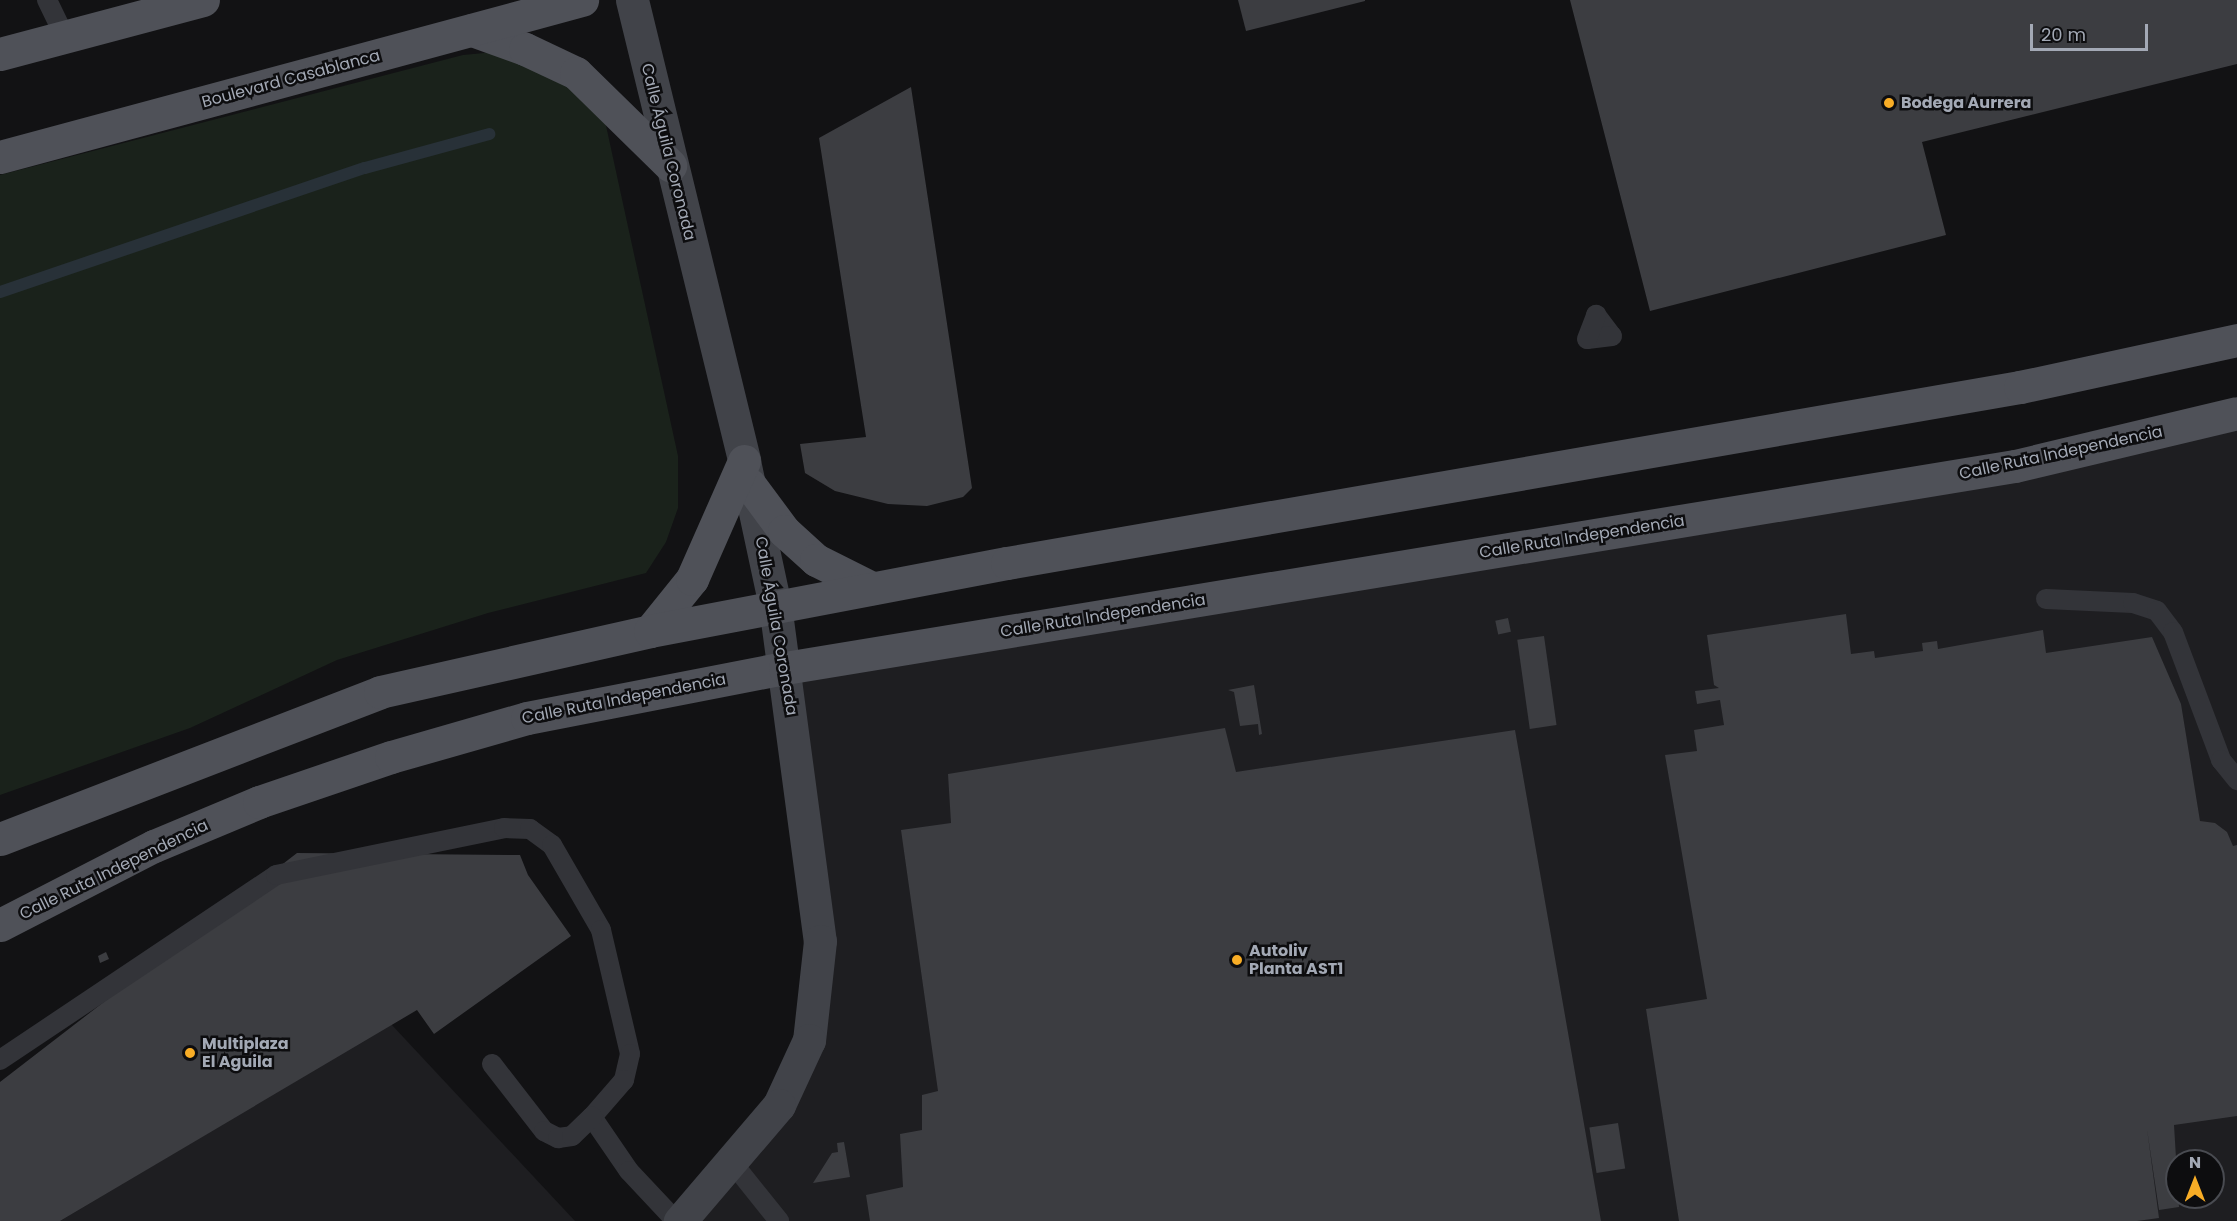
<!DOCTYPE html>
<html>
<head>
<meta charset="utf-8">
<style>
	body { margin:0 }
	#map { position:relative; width:2237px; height:1221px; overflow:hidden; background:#121214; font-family:Poppins,sans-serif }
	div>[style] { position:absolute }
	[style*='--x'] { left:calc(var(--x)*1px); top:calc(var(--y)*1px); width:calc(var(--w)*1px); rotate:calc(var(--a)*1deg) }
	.built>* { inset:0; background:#1e1e21 }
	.green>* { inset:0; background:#1a221b }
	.stream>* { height:12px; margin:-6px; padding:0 6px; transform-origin:6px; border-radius:6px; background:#283138 }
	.building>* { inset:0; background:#3c3d41; transform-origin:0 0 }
	.lane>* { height:20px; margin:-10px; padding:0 10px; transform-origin:10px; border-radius:10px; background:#333439 }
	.secondary>* { height:33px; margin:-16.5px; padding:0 16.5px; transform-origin:16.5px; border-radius:16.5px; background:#414349 }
	.primary>* { height:33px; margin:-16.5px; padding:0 16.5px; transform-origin:16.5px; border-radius:16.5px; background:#4f5158 }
	.dots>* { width:16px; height:16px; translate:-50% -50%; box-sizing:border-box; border:3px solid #0d0d0f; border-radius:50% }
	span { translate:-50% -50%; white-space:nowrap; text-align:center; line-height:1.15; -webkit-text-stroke:5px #0d0d0f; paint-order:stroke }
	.street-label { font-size:16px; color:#a3a9b5 }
	.poi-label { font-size:16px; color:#a3a9b5; font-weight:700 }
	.left { translate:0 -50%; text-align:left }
	.north { position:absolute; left:2165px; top:1149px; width:60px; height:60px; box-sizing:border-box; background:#0d0d0f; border:2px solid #494b51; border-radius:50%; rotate:0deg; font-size:16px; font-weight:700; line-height:24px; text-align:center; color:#a3a9b5 }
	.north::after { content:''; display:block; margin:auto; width:21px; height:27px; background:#f8ad26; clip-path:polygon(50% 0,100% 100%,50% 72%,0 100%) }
	.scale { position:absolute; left:2030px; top:24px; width:118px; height:27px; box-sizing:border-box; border:3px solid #a3a9b5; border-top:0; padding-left:8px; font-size:18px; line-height:21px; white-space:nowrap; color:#a3a9b5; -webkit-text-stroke:4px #0d0d0f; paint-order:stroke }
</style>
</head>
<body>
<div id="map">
	<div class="built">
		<div style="clip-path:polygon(evenodd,2237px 413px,2237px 1221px,674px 1221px,779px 1105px,820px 941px,785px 668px,2237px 413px,2177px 1161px,2213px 1161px,2213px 1197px,2177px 1197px,2177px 1161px)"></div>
		<div style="clip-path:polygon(391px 1024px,575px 1221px,60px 1221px)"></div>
	</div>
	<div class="green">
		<div style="clip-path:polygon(495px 52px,565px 74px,605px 121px,678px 456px,678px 508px,666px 542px,646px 573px,488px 613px,337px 660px,190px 728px,0 795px,0 175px,463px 55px)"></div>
	</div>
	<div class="stream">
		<div style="--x:0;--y:292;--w:385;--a:-18.8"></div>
		<div style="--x:365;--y:168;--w:129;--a:-15.3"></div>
	</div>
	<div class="building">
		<div style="clip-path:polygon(1238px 0,1365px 0,1365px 1px,1246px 31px)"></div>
		<div style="clip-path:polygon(1570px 0,2237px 0,2237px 64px,1922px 142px,1946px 235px,1650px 311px)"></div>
		<div style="clip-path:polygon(911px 87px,972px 488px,963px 497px,927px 506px,888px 504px,835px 491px,805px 473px,800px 444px,866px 437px,819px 138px)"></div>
		<div style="clip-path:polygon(1846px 614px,1851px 654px,1874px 651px,1875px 658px,1923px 651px,1922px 643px,1937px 641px,1938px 649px,2043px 630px,2046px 653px,2152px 637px,2181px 704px,2200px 821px,2215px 823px,2227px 832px,2233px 846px,2237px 845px,2237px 1116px,2174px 1125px,2179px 1207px,2159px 1210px,2147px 1129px,2159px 1218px,2137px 1221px,1679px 1221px,1646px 1009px,1707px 999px,1665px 755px,1697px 751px,1694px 730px,1724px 725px,1720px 700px,1697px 704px,1695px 691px,1719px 688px,1714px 685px,1707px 635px)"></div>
		<div style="left:1508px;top:618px;width:14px;height:13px;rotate:78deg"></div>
		<div style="left:1544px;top:636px;width:90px;height:27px;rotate:82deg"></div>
		<div style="clip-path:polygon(1254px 685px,1262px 734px,1259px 735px,1258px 724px,1240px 726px,1234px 692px,1228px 690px)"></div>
		<div style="clip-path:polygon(1225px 728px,1236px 772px,1515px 730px,1601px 1221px,870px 1221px,866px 1195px,903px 1187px,900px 1134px,922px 1130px,922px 1095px,938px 1091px,901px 830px,951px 823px,948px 774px)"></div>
		<div style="clip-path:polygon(297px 853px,520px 855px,528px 875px,571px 936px,434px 1034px,417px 1010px,60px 1221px,0 1221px,0 1082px)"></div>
		<div style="clip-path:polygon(106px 952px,109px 959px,100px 963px,98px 956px)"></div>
		<div style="left:1618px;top:1123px;width:46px;height:29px;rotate:81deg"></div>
		<div style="clip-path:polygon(844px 1142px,850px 1177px,813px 1183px,832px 1153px,838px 1152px,837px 1143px)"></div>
	</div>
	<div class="lane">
		<div style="--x:47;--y:0;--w:41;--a:64.1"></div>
		<div style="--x:1596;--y:315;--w:26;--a:53"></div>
		<div style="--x:1612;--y:336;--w:25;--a:173"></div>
		<div style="--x:1587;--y:339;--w:26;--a:-69"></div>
		<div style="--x:2046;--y:599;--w:87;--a:2.6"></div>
		<div style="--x:2133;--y:603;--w:25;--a:18"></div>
		<div style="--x:2157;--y:611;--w:26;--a:53"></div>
		<div style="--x:2173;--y:632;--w:137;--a:69.4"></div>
		<div style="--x:2221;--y:760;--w:26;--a:51"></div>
		<div style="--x:0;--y:1060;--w:332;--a:-33.8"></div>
		<div style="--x:276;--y:875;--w:233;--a:-11.6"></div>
		<div style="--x:504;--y:828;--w:26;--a:2"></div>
		<div style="--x:530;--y:829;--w:27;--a:36"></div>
		<div style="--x:552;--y:845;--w:98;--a:60"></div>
		<div style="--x:601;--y:930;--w:127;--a:76.8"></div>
		<div style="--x:630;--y:1054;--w:27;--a:103"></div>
		<div style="--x:624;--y:1080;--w:49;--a:130.9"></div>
		<div style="--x:592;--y:1117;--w:65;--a:55.6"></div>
		<div style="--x:629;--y:1171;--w:69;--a:46.8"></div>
		<div style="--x:492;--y:1064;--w:85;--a:52.2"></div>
		<div style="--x:544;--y:1131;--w:16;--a:27"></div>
		<div style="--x:558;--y:1138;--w:14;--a:-8"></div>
		<div style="--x:572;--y:1136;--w:28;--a:-44"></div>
		<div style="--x:731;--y:1161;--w:77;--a:51.3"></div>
	</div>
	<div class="secondary">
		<div style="--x:632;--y:0;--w:474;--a:76.3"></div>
		<div style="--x:744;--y:461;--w:147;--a:77.9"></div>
		<div style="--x:775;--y:605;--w:339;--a:82.4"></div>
		<div style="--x:820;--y:941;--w:100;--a:96.3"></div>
		<div style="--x:809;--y:1040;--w:72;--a:114.8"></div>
		<div style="--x:779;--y:1105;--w:153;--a:130.5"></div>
	</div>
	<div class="primary">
		<div style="--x:472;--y:30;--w:56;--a:19.7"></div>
		<div style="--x:525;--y:49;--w:56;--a:25.2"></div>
		<div style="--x:576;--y:73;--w:132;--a:44.4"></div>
		<div style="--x:0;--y:54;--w:210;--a:-14.9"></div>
		<div style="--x:0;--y:157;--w:603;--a:-15.1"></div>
		<div style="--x:750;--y:485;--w:57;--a:53.5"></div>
		<div style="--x:784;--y:531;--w:43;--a:42.2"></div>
		<div style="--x:816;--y:560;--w:63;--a:26.6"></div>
		<div style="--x:650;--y:631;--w:67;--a:-51.1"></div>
		<div style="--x:692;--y:579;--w:129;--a:-66.2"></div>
		<div style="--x:0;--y:839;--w:407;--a:-21.1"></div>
		<div style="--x:380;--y:692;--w:277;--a:-12.7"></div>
		<div style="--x:650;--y:631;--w:363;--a:-10.8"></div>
		<div style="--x:1007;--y:563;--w:1028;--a:-9.86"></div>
		<div style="--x:2020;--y:387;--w:222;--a:-12.2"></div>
		<div style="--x:0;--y:925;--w:173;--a:-27.2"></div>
		<div style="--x:154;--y:846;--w:114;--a:-22.7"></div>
		<div style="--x:259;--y:802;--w:139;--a:-18.8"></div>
		<div style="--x:391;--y:757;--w:141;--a:-16"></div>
		<div style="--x:527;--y:718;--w:263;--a:-11"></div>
		<div style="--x:785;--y:668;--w:1246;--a:-9.33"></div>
		<div style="--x:2015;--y:466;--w:228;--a:-13.4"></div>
	</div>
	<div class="dots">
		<div style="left:1889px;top:103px;background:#f8ad26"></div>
		<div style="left:1237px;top:960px;background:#f8ad26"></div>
		<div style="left:190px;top:1053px;background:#f8ad26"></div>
	</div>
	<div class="street-label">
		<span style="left:291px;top:79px;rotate:-15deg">Boulevard Casablanca</span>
		<span style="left:668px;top:152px;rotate:76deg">Calle Águila Coronada</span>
		<span style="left:2061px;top:453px;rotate:-12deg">Calle Ruta Independencia</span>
		<span style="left:1582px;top:537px;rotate:-9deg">Calle Ruta Independencia</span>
		<span style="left:1103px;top:616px;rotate:-9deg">Calle Ruta Independencia</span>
		<span style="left:776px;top:626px;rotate:80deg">Calle Águila Coronada</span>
		<span style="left:624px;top:699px;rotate:-11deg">Calle Ruta Independencia</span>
		<span style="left:114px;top:870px;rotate:-26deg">Calle Ruta Independencia</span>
	</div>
	<div class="poi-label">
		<span class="left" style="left:1901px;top:103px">Bodega Aurrera</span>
		<span class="left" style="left:1249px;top:960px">Autoliv<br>Planta AST1</span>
		<span class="left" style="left:202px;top:1053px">Multiplaza<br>El Aguila</span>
	</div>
	<div class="north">N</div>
	<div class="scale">20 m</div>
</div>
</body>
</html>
